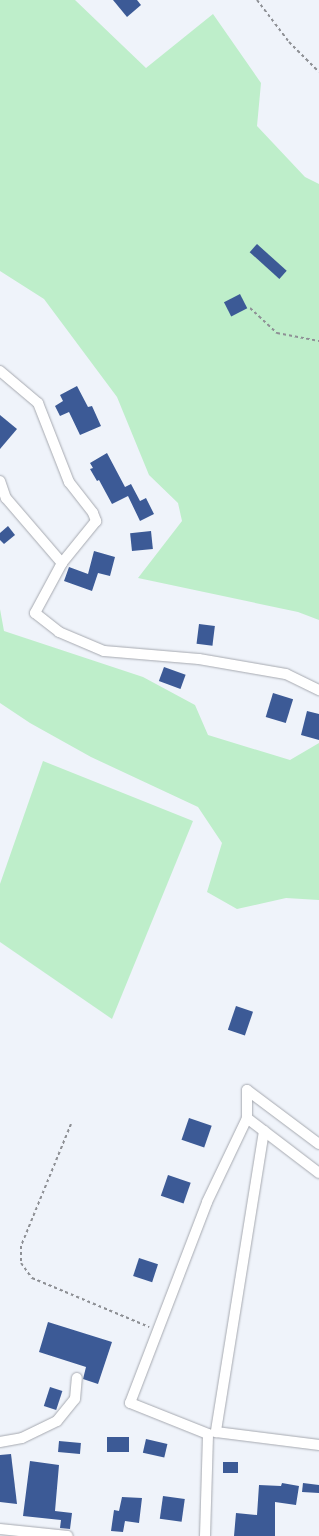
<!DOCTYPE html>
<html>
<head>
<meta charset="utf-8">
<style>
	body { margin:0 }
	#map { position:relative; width:319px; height:1536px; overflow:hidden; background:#eff3fa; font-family:"Golos Text",sans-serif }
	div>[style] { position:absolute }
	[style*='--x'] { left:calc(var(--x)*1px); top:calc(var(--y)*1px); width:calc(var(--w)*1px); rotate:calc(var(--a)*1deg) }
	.green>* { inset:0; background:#beeeca }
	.building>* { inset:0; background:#3c5a96; transform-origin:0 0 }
	.path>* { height:2px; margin-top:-1px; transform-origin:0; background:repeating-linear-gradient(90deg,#8e9095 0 3px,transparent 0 6px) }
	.roads { filter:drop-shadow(0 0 1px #a6a9b0) drop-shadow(0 0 1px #a6a9b0) }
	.minor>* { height:10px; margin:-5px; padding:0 5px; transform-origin:5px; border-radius:5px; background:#fff }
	span { translate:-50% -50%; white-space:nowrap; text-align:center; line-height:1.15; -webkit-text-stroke:4px #fff; paint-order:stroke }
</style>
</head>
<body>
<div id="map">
	<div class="green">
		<div style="clip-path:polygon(0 0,75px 0,146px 68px,213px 14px,261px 83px,257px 126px,305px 177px,319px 184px,319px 620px,298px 612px,138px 578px,182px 521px,178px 503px,149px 475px,117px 397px,44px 299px,0 271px)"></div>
		<div style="clip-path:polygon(0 609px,4px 631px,143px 677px,195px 705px,208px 735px,290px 760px,319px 743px,319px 900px,286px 898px,237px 909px,207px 892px,222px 843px,198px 807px,91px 757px,30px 723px,0 703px)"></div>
		<div style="clip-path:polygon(43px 761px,193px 821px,112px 1019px,0 942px,0 884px)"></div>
	</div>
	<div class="building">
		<div style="clip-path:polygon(113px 0,137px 0,141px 5px,127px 17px)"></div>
		<div style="left:257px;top:244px;width:40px;height:11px;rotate:42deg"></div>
		<div style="left:240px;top:294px;width:16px;height:18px;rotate:63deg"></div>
		<div style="clip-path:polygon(77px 386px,88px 407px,92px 406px,101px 426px,80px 435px,69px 412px,60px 416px,55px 406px,63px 401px,60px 395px)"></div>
		<div style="clip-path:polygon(0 415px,17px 429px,0 449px)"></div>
		<div style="clip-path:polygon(107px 453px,125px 487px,131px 484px,140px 501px,146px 498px,154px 514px,140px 521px,128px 496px,112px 504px,99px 480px,97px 481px,90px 469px,93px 468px,90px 463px)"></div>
		<div style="clip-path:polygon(8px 526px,15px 535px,4px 544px,0 540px,0 533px)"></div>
		<div style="left:151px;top:531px;width:18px;height:21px;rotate:84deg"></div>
		<div style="clip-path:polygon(94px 551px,115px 557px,110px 576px,98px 573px,92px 591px,64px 581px,69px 567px,88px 574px)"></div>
		<div style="left:199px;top:624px;width:16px;height:20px;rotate:7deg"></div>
		<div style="left:164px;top:667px;width:23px;height:15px;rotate:20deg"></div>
		<div style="left:273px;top:693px;width:21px;height:25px;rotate:17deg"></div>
		<div style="clip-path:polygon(307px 711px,319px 714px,319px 740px,301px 735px)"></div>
		<div style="left:236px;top:1006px;width:18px;height:25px;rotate:19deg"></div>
		<div style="left:189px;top:1118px;width:24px;height:23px;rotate:19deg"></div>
		<div style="left:168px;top:1175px;width:24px;height:22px;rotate:19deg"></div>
		<div style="left:139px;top:1258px;width:20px;height:19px;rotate:18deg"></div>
		<div style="clip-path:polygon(48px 1322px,112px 1342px,98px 1384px,83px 1379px,86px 1367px,39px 1352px)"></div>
		<div style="left:50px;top:1387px;width:13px;height:20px;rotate:18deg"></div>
		<div style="left:107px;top:1437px;width:22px;height:15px"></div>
		<div style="left:146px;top:1439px;width:22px;height:14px;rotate:13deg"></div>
		<div style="left:59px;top:1441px;width:22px;height:11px;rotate:5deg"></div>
		<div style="clip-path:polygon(11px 1454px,17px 1504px,0 1502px,0 1455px)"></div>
		<div style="clip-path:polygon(30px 1461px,59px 1465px,55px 1511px,72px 1513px,70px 1529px,60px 1528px,61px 1520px,23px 1516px)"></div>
		<div style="left:223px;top:1462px;width:15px;height:11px"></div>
		<div style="clip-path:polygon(282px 1483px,299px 1486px,296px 1505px,275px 1502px,275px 1536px,234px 1536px,236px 1513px,257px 1515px,259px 1485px,281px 1486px)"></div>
		<div style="clip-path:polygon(303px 1483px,319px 1485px,319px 1493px,302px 1492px)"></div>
		<div style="left:163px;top:1496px;width:22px;height:23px;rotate:8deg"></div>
		<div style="clip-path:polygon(122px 1497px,142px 1498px,139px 1523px,125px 1521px,123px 1532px,111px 1531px,114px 1510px,119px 1511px)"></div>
	</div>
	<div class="path">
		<div style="--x:257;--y:0;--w:53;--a:52.7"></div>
		<div style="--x:289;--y:42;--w:42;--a:45"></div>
		<div style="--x:250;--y:308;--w:37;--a:43"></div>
		<div style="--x:277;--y:333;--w:43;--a:10.8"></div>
		<div style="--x:71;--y:1124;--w:132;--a:112.3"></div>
		<div style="--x:21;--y:1246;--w:17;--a:90"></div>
		<div style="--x:21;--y:1263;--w:19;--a:54"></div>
		<div style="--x:32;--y:1278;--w:127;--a:22.7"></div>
	</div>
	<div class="roads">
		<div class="minor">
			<div style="--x:0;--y:371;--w:50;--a:40.1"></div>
			<div style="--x:38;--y:403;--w:85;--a:68.6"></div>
			<div style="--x:69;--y:482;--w:39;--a:52"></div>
			<div style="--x:93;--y:513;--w:9;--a:69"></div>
			<div style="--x:96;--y:521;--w:54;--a:129"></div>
			<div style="--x:0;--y:481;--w:18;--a:71"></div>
			<div style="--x:6;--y:498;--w:86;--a:49.3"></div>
			<div style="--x:62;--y:563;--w:57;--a:118.4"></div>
			<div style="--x:35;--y:613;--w:31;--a:38"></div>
			<div style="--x:59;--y:632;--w:49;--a:22.9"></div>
			<div style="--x:104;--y:651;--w:95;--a:4.8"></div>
			<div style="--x:199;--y:659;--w:88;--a:9.8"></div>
			<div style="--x:286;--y:674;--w:37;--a:26"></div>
			<div style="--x:247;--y:1118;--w:91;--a:37.4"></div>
			<div style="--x:264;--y:1131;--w:305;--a:99.1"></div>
			<div style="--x:216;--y:1432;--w:104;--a:7.2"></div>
			<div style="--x:0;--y:1442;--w:22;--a:-10"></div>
			<div style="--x:22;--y:1438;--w:39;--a:-26"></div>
			<div style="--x:57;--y:1421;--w:28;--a:-51"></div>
			<div style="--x:75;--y:1399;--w:21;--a:-85"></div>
			<div style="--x:0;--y:1529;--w:68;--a:5.9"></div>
			<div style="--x:205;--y:1536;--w:102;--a:-88.3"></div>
			<div style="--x:208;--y:1434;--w:84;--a:-158.3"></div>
			<div style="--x:130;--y:1403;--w:215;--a:-69"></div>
			<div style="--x:207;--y:1202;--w:93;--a:-64.5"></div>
			<div style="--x:247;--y:1118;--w:28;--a:-90"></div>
			<div style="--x:247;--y:1090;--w:90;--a:36.9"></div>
		</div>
	</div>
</div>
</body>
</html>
